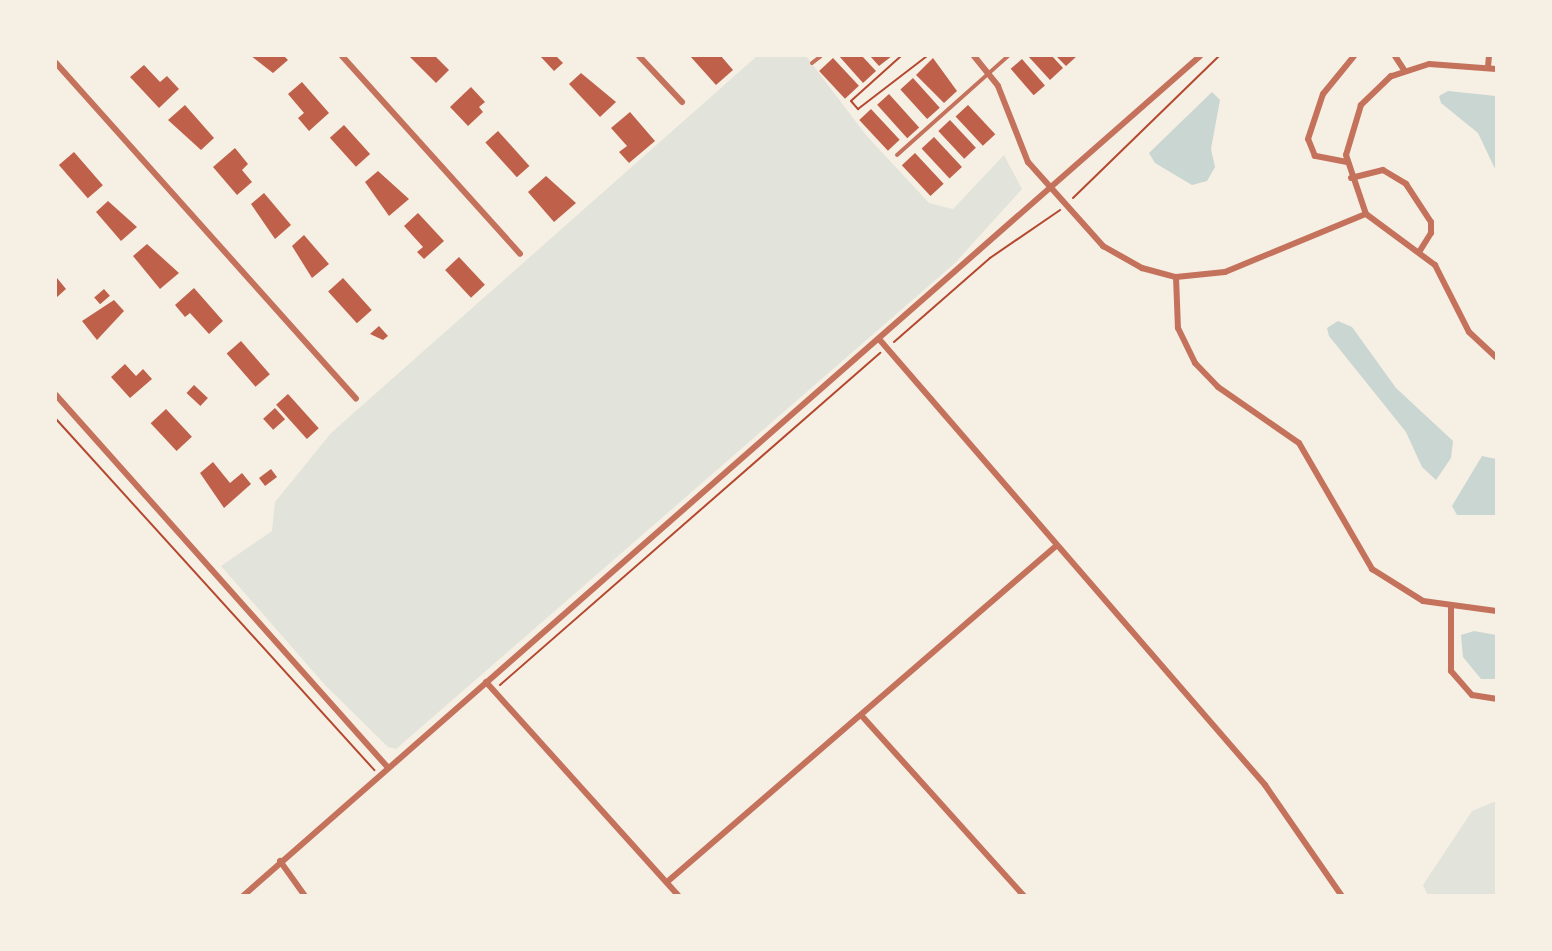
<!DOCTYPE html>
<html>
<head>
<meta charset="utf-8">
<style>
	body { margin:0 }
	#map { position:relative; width:1552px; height:951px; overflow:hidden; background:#f6efe4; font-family:Barlow,sans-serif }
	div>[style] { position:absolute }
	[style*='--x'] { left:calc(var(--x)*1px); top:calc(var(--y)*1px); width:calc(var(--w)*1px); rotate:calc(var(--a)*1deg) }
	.green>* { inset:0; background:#e2e4dc }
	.water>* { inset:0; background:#c9d6d2 }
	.building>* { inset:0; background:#bf614a; transform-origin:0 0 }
	.path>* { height:2px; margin:-1px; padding:0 1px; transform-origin:1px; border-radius:1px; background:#b5482f }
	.service>* { height:4px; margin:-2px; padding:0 2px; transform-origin:2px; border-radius:2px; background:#c5725c }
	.minor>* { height:6px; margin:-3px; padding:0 3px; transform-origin:3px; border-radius:3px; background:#c5725c }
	span { translate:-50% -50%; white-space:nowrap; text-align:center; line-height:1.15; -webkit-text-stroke:4.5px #f6efe4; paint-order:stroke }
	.frame { position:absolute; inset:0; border:57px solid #f6efe4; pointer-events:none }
</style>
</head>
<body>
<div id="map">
	<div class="green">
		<div style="clip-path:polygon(757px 56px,806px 56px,866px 135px,929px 203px,953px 209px,1004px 155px,1022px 189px,955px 263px,396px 749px,388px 747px,325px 685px,221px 566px,272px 531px,275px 502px,331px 433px)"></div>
		<div style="clip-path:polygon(1496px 801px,1496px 895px,1428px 895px,1423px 885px,1472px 811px)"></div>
	</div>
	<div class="water">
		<div style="clip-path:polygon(1448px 91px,1496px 96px,1496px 171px,1478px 133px,1441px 103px,1439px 96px)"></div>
		<div style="clip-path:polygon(1212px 92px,1220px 100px,1211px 149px,1215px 167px,1207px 181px,1192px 185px,1155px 163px,1149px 153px)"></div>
		<div style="clip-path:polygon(1338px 321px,1352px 327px,1396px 388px,1453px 441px,1451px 458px,1436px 480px,1422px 467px,1406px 432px,1329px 336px,1327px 328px)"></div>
		<div style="clip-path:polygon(1482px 456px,1496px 459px,1496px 515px,1457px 515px,1452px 506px)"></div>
		<div style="clip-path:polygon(1474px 631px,1496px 635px,1496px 679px,1481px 679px,1463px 657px,1461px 635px)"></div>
	</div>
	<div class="building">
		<div style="clip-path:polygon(251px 56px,284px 56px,288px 60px,273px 73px)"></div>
		<div style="clip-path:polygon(409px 56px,435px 56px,449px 70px,436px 83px)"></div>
		<div style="clip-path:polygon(540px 56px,556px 56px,563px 63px,554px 71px)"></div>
		<div style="clip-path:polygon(690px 56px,721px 56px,733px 70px,716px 85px)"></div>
		<div style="clip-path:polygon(839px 56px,862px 56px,876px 71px,863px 83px)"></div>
		<div style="clip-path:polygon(870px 56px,892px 56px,879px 66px)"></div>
		<div style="clip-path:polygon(1028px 56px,1052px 56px,1063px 68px,1050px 80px)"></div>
		<div style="clip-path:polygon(1056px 56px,1077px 56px,1066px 66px)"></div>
		<div style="left:833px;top:58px;width:38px;height:19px;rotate:47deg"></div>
		<div style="clip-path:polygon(933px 58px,957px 91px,944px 103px,916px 75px)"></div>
		<div style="left:1022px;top:59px;width:35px;height:15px;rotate:49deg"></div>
		<div style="clip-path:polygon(144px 65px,160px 82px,167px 76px,179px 89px,159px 108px,130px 77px)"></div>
		<div style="clip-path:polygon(581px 73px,616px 102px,600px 117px,569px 84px)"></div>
		<div style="left:913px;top:78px;width:40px;height:17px;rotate:48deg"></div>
		<div style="clip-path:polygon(302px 82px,329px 113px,309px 131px,298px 118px,304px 113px,288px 94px)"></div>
		<div style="clip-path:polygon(471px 87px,485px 102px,479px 107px,483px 112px,468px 126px,450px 107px)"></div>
		<div style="left:889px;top:94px;width:45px;height:16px;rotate:48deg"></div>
		<div style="clip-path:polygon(185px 105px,214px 138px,201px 150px,168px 120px)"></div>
		<div style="left:968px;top:105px;width:40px;height:17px;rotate:47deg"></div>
		<div style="left:871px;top:109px;width:42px;height:16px;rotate:47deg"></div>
		<div style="clip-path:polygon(630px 112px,655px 141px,629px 163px,619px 152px,627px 146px,611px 128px)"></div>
		<div style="left:950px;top:120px;width:38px;height:16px;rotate:47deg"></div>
		<div style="left:344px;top:125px;width:39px;height:19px;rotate:48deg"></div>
		<div style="left:498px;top:131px;width:47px;height:17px;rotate:48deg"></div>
		<div style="left:934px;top:137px;width:41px;height:17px;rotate:47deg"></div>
		<div style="clip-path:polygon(235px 148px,248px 164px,242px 170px,252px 182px,237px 195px,213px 167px)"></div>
		<div style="left:74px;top:152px;width:44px;height:20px;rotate:49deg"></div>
		<div style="left:915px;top:153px;width:42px;height:18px;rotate:47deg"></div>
		<div style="clip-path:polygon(378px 171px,409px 199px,389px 216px,365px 182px)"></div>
		<div style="clip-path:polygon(546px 176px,576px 203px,554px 222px,528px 192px)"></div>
		<div style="clip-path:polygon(264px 193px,291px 225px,275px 239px,251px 204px)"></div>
		<div style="clip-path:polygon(108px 201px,137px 227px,121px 241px,96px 212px)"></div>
		<div style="clip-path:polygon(418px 213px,444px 241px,424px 259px,417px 252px,423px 247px,404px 226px)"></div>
		<div style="clip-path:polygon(304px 235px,329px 264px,312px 278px,292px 246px)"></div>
		<div style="clip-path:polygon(147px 244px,179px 273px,160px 289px,133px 256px)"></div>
		<div style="left:459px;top:257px;width:38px;height:19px;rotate:47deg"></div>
		<div style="clip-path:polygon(57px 278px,66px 289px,56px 298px,56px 279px)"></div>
		<div style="left:343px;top:278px;width:43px;height:20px;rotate:48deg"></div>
		<div style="clip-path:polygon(194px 288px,223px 321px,209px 334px,190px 313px,185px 317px,175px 305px)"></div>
		<div style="left:104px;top:289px;width:9px;height:13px;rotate:49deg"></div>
		<div style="clip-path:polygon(114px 300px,124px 311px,97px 340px,82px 321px)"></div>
		<div style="clip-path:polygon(379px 326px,388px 336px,383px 340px,370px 334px)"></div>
		<div style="left:241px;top:341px;width:44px;height:19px;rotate:49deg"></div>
		<div style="clip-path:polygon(125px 364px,136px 376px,143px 369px,152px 379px,130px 398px,111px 377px)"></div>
		<div style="left:194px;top:385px;width:19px;height:11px;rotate:43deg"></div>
		<div style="left:288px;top:394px;width:46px;height:16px;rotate:48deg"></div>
		<div style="left:275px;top:408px;width:15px;height:16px;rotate:48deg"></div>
		<div style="left:166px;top:409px;width:38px;height:21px;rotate:47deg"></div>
		<div style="clip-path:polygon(213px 462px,230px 483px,242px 473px,251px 484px,224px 508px,200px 473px)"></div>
		<div style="left:271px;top:469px;width:10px;height:15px;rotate:53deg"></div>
	</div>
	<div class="path">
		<div style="--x:901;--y:56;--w:67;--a:138"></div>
		<div style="--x:851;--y:101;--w:11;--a:49"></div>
		<div style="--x:858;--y:109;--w:87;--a:-37.5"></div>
		<div style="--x:1073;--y:198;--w:204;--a:-44.2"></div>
		<div style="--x:894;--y:342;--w:128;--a:-41.2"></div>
		<div style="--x:990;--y:258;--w:85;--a:-34.4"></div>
		<div style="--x:56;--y:419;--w:474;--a:47.8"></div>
		<div style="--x:500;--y:685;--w:505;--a:-41.14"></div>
	</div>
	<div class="service">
		<div style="--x:812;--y:63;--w:11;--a:-38"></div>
		<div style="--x:897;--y:155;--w:149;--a:-41.7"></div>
	</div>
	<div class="minor">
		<div style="--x:342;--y:56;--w:266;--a:48"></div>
		<div style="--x:639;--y:56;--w:63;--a:46.9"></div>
		<div style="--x:974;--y:56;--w:38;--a:51"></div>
		<div style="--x:998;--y:86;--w:82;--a:68.5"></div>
		<div style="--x:1028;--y:162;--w:113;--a:48.2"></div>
		<div style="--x:1103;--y:246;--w:45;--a:29.4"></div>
		<div style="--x:1142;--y:268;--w:35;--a:15"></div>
		<div style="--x:1176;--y:277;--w:49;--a:-5.8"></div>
		<div style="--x:1225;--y:272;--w:152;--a:-22.4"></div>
		<div style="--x:1395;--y:56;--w:17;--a:57"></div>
		<div style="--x:56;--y:63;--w:450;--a:48.2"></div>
		<div style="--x:1488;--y:67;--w:11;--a:-85"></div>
		<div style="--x:1496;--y:69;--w:67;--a:-175.7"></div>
		<div style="--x:1429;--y:64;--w:40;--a:162"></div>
		<div style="--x:1391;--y:76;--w:42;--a:136"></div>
		<div style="--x:1361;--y:105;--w:52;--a:106.7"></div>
		<div style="--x:1346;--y:155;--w:62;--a:71.3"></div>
		<div style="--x:1366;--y:214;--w:86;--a:36.5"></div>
		<div style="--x:1435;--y:265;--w:75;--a:63.1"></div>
		<div style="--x:1469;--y:332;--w:37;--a:43"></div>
		<div style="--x:1347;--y:162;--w:33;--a:-169"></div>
		<div style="--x:1315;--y:156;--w:18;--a:-112"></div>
		<div style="--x:1308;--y:139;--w:47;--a:-71.6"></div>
		<div style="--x:1323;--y:94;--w:49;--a:-50.8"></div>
		<div style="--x:1351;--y:178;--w:33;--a:-14"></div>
		<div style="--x:1383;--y:170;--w:27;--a:31"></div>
		<div style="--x:1406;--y:184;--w:45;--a:56.7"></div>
		<div style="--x:1431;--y:222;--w:11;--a:90"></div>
		<div style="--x:1431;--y:233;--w:22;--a:122"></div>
		<div style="--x:1176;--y:277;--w:51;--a:87.8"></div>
		<div style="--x:1178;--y:328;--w:39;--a:64"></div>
		<div style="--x:1195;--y:363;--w:33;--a:46"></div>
		<div style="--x:1218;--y:387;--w:98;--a:34.7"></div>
		<div style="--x:1299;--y:443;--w:146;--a:59.9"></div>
		<div style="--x:1372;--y:569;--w:60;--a:32.1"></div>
		<div style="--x:1423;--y:601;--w:74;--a:7.8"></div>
		<div style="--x:879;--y:339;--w:590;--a:49.12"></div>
		<div style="--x:1265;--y:785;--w:135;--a:55.3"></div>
		<div style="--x:56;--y:395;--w:498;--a:48.3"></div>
		<div style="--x:1451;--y:607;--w:64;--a:90"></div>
		<div style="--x:1451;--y:671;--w:32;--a:49"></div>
		<div style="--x:1472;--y:695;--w:24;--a:9"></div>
		<div style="--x:486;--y:682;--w:288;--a:48"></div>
		<div style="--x:861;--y:715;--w:244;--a:48"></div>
		<div style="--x:280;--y:861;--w:43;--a:54.5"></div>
		<div style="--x:667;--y:882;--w:514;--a:-40.82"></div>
		<div style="--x:243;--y:896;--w:1273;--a:-41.27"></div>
	</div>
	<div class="frame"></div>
</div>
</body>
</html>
